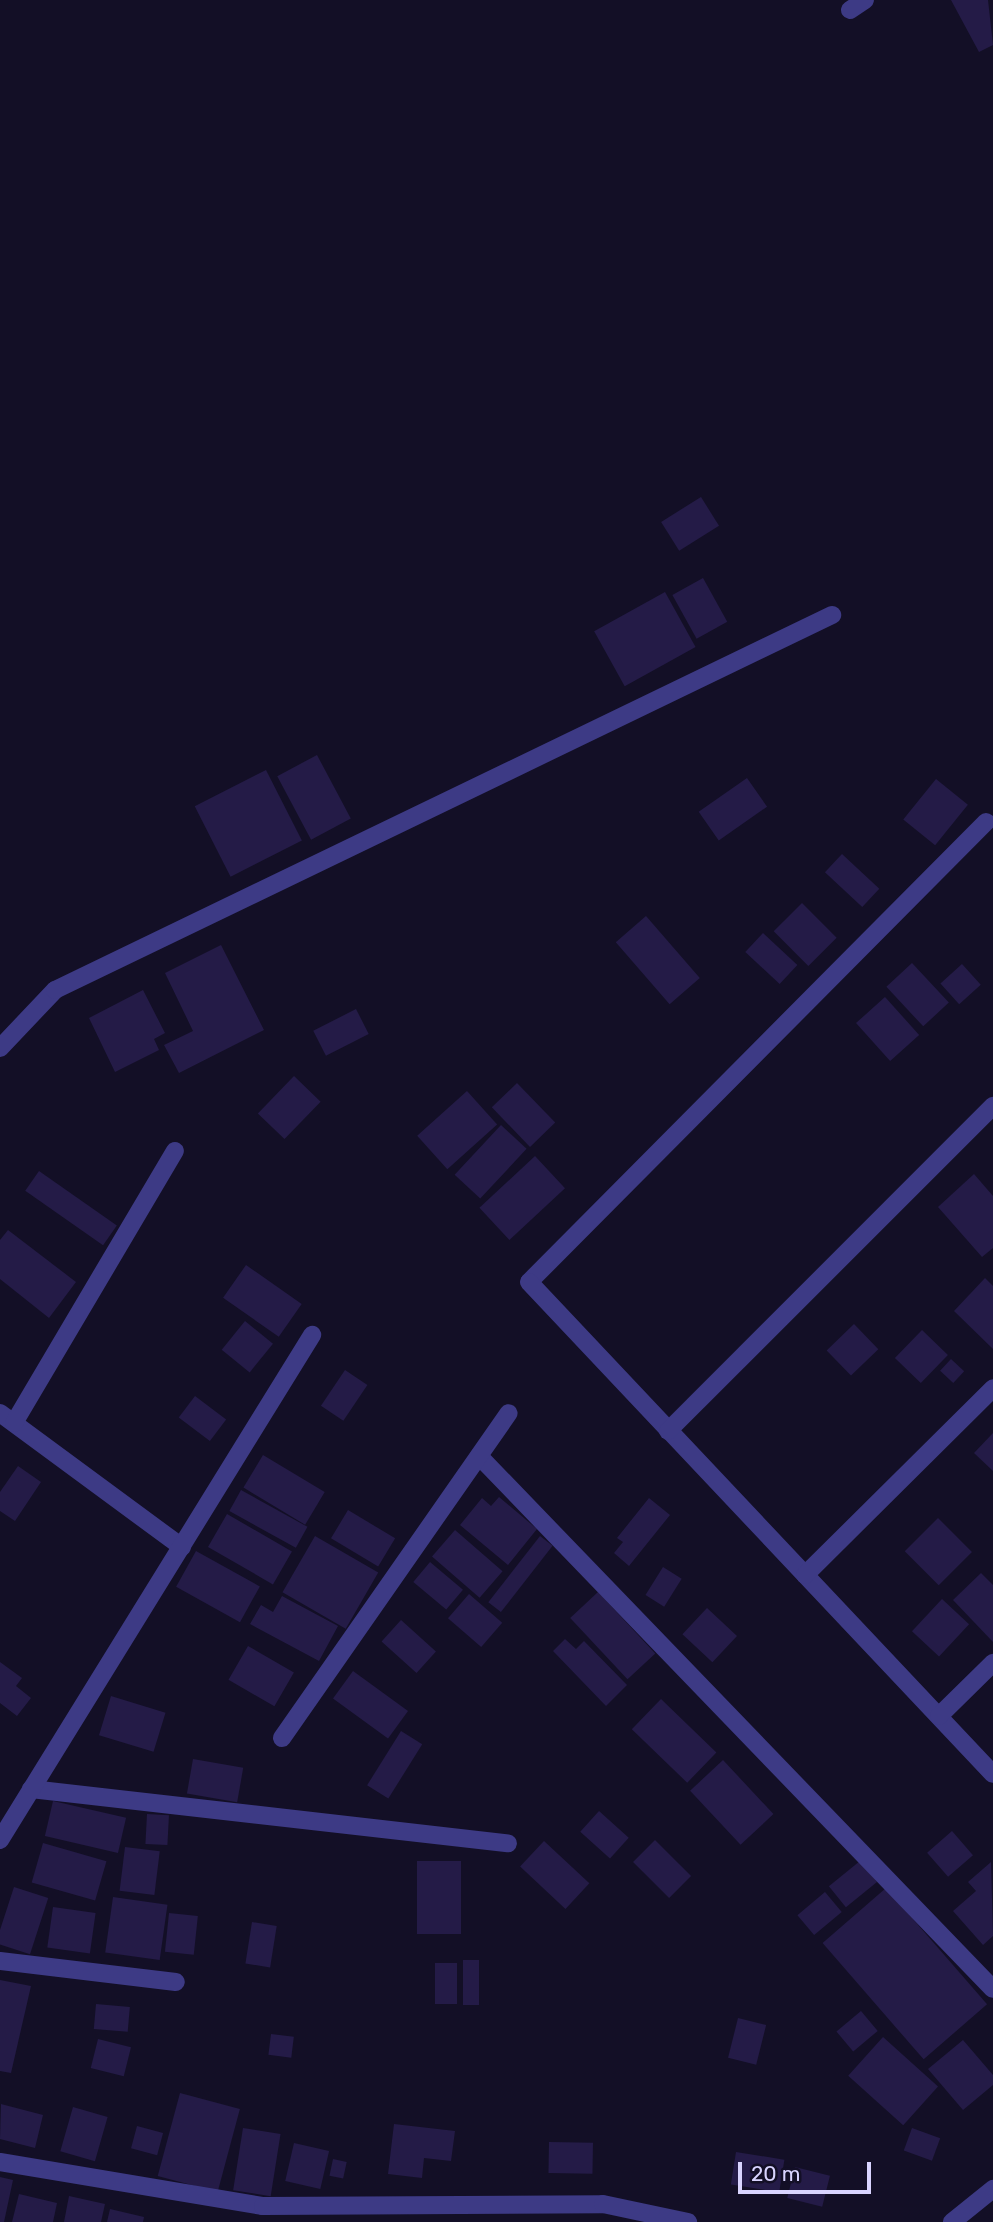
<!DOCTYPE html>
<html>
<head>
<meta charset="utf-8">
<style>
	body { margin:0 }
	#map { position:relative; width:993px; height:2222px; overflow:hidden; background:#130f26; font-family:Rubik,sans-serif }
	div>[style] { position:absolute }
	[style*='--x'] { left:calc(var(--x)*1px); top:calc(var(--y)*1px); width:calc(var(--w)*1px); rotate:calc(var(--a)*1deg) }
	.building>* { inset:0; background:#241b47; transform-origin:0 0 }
	.minor>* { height:18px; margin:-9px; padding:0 9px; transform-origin:9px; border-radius:9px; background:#3d3a85 }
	span { translate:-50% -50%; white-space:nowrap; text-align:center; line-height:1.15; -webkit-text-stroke:7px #130f26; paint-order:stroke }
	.scale { position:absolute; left:738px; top:2162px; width:133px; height:32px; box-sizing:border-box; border:4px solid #d9d4ff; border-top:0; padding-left:9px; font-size:21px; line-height:24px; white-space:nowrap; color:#d9d4ff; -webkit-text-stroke:5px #130f26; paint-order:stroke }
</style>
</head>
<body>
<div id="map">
	<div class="building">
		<div style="clip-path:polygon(951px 0,988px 0,993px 45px,979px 52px)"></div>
		<div style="left:701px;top:497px;width:34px;height:47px;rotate:58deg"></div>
		<div style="left:703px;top:578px;width:50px;height:35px;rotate:61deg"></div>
		<div style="left:665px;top:592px;width:63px;height:81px;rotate:61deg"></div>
		<div style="left:317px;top:755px;width:72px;height:45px;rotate:62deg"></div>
		<div style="left:266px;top:770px;width:79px;height:80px;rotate:63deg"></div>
		<div style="left:747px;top:778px;width:35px;height:59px;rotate:55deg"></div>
		<div style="left:936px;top:779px;width:41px;height:52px;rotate:39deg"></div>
		<div style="left:842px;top:854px;width:51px;height:25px;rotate:43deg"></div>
		<div style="left:802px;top:903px;width:49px;height:40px;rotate:45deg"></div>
		<div style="left:646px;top:916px;width:82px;height:40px;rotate:49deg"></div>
		<div style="left:763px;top:933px;width:47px;height:26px;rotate:43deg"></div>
		<div style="clip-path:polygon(221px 945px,264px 1030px,179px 1073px,164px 1045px,193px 1031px,165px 973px)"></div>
		<div style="left:912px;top:963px;width:54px;height:35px;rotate:47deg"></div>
		<div style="left:962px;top:964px;width:28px;height:29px;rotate:48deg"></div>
		<div style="clip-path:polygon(143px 990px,165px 1033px,154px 1039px,159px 1050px,115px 1072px,89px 1018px)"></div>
		<div style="left:885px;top:997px;width:51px;height:39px;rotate:48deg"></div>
		<div style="left:356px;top:1009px;width:28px;height:48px;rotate:63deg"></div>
		<div style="left:294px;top:1076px;width:37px;height:52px;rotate:44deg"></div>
		<div style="left:517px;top:1083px;width:55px;height:35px;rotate:46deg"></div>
		<div style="left:467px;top:1091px;width:45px;height:67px;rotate:48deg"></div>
		<div style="left:501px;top:1125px;width:35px;height:68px;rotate:43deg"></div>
		<div style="left:535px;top:1156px;width:44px;height:76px;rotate:47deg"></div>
		<div style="left:39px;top:1171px;width:95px;height:24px;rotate:35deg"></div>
		<div style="clip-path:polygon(974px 1174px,993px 1196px,993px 1248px,982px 1257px,938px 1207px)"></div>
		<div style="clip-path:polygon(8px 1230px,76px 1282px,49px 1318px,0 1279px,0 1240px)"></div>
		<div style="left:246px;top:1265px;width:68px;height:40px;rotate:35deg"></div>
		<div style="clip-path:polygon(985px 1278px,993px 1286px,993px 1349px,954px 1311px)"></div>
		<div style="left:245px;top:1321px;width:36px;height:37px;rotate:39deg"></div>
		<div style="left:854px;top:1324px;width:35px;height:38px;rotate:46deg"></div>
		<div style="left:922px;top:1330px;width:36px;height:39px;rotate:44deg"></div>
		<div style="left:951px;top:1359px;width:18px;height:16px;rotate:43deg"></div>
		<div style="left:345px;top:1370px;width:27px;height:43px;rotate:34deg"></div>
		<div style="left:195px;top:1396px;width:39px;height:27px;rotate:37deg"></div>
		<div style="clip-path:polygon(993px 1433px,993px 1471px,974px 1453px)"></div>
		<div style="left:263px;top:1455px;width:72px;height:38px;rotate:31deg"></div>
		<div style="clip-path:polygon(18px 1466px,41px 1482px,15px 1521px,0 1511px,0 1492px)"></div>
		<div style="left:241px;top:1490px;width:76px;height:24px;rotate:29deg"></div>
		<div style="clip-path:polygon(499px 1497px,537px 1529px,508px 1565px,460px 1525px,482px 1498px,491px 1506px)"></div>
		<div style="clip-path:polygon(649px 1498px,670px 1515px,629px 1566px,614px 1553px,623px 1542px,617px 1538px)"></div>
		<div style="left:348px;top:1510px;width:55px;height:33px;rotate:31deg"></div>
		<div style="left:227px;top:1514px;width:75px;height:38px;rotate:30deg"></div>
		<div style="left:938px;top:1518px;width:48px;height:47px;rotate:45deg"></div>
		<div style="left:455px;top:1530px;width:63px;height:35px;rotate:41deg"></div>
		<div style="left:315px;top:1536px;width:73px;height:65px;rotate:30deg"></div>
		<div style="left:540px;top:1536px;width:16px;height:84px;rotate:38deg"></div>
		<div style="left:196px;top:1551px;width:73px;height:41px;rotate:29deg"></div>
		<div style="left:430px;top:1562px;width:43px;height:26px;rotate:40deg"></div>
		<div style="left:663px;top:1567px;width:22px;height:33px;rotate:32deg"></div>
		<div style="clip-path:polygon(981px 1573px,993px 1585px,993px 1642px,953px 1600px)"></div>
		<div style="left:598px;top:1592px;width:84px;height:38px;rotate:47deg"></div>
		<div style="left:469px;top:1594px;width:44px;height:32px;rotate:41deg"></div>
		<div style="clip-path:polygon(282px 1596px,338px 1626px,319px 1661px,250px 1624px,261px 1605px,273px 1612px)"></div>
		<div style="left:942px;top:1599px;width:37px;height:44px;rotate:43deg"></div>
		<div style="left:707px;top:1608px;width:41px;height:36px;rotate:43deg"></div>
		<div style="left:401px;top:1620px;width:47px;height:29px;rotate:42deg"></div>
		<div style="clip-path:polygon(565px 1639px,576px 1649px,584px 1641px,627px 1685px,606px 1706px,553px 1651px)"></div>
		<div style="left:248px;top:1646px;width:53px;height:39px;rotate:30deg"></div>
		<div style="clip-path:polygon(0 1662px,22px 1678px,16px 1686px,31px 1698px,17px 1716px,0 1703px)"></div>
		<div style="left:353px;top:1671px;width:68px;height:34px;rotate:36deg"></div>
		<div style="left:111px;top:1696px;width:57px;height:41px;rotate:17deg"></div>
		<div style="left:661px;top:1699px;width:77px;height:42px;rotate:44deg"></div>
		<div style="left:401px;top:1731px;width:25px;height:64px;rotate:32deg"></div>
		<div style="left:193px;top:1759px;width:51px;height:35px;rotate:10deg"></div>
		<div style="left:723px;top:1760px;width:74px;height:45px;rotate:47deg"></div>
		<div style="left:53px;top:1801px;width:75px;height:36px;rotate:13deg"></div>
		<div style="left:599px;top:1811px;width:40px;height:28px;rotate:42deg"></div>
		<div style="left:147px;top:1814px;width:22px;height:30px;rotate:3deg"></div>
		<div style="left:952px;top:1831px;width:32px;height:33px;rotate:49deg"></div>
		<div style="left:655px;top:1840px;width:51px;height:31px;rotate:45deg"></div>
		<div style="left:544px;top:1841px;width:62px;height:35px;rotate:43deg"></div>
		<div style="left:43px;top:1843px;width:66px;height:41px;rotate:16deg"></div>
		<div style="left:125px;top:1847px;width:35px;height:44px;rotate:7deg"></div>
		<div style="left:417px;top:1861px;width:44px;height:73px"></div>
		<div style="left:860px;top:1861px;width:27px;height:40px;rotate:51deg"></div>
		<div style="clip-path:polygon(991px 1862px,993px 1936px,983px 1945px,953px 1911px,976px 1891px,968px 1882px)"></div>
		<div style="left:14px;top:1887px;width:36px;height:59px;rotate:18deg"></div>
		<div style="left:886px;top:1888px;width:154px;height:84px;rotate:49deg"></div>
		<div style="left:825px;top:1892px;width:26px;height:36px;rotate:50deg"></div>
		<div style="left:113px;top:1897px;width:55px;height:56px;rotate:8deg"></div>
		<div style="left:53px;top:1907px;width:43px;height:41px;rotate:8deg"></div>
		<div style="left:169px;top:1913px;width:29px;height:39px;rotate:6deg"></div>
		<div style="left:252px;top:1922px;width:25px;height:42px;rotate:9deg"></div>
		<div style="left:463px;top:1960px;width:16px;height:45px"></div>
		<div style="left:435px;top:1963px;width:22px;height:41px"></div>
		<div style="clip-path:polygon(0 1980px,31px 1986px,11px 2073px,0 2071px)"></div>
		<div style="left:96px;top:2004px;width:34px;height:25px;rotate:5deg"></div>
		<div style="left:861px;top:2011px;width:26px;height:32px;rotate:50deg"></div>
		<div style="left:738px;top:2018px;width:29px;height:41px;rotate:14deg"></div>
		<div style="left:271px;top:2034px;width:23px;height:21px;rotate:7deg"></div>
		<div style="left:883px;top:2037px;width:74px;height:52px;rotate:42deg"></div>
		<div style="left:98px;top:2039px;width:34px;height:30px;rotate:14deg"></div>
		<div style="clip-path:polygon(963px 2040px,993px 2075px,993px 2085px,963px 2110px,928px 2069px)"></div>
		<div style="left:180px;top:2093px;width:62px;height:86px;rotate:15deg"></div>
		<div style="clip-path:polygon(1px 2104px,43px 2115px,35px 2148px,0 2139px)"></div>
		<div style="left:73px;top:2107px;width:36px;height:46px;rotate:16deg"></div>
		<div style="clip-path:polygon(394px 2124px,455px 2131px,451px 2161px,424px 2158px,422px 2178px,388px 2174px)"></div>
		<div style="left:137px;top:2126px;width:27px;height:23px;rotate:15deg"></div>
		<div style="left:243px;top:2128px;width:38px;height:63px;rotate:9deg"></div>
		<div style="left:912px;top:2128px;width:30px;height:24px;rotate:20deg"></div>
		<div style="left:549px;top:2142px;width:44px;height:31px;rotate:1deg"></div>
		<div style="left:294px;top:2143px;width:36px;height:39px;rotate:13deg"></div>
		<div style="left:736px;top:2152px;width:49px;height:33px;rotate:9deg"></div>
		<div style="left:333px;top:2159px;width:14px;height:17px;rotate:12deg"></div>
		<div style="left:795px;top:2167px;width:36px;height:32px;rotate:14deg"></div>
		<div style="clip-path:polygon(0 2177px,13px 2180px,4px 2222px,0 2222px)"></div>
		<div style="clip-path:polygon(19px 2194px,57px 2203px,53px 2222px,12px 2222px)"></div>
		<div style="clip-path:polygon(69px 2196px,105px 2204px,101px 2222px,64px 2222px)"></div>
		<div style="clip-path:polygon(110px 2209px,144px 2217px,143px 2222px,107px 2222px)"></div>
	</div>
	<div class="minor">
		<div style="--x:850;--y:10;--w:18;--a:-34"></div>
		<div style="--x:986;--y:822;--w:648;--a:134.81"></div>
		<div style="--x:529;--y:1282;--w:676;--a:46.68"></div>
		<div style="--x:0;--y:1048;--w:80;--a:-46.5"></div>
		<div style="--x:55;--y:990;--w:863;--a:-25.76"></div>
		<div style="--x:0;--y:1413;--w:226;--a:36.4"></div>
		<div style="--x:14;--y:1423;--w:316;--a:-59.4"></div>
		<div style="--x:668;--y:1431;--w:460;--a:-45"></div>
		<div style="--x:479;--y:1456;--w:740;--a:46.04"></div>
		<div style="--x:805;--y:1575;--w:265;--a:-44.8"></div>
		<div style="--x:939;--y:1716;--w:76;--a:-44.5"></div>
		<div style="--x:282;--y:1738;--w:396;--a:-55.1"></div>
		<div style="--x:31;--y:1789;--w:480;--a:6.5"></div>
		<div style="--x:0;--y:1840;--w:594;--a:-58.29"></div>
		<div style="--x:0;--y:1961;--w:177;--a:6.8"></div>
		<div style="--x:0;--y:2162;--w:267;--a:9.5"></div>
		<div style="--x:263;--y:2206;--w:340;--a:-0.3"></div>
		<div style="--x:603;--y:2204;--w:87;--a:12"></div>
		<div style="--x:952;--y:2222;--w:53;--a:-38.8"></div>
	</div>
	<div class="scale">20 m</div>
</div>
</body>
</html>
